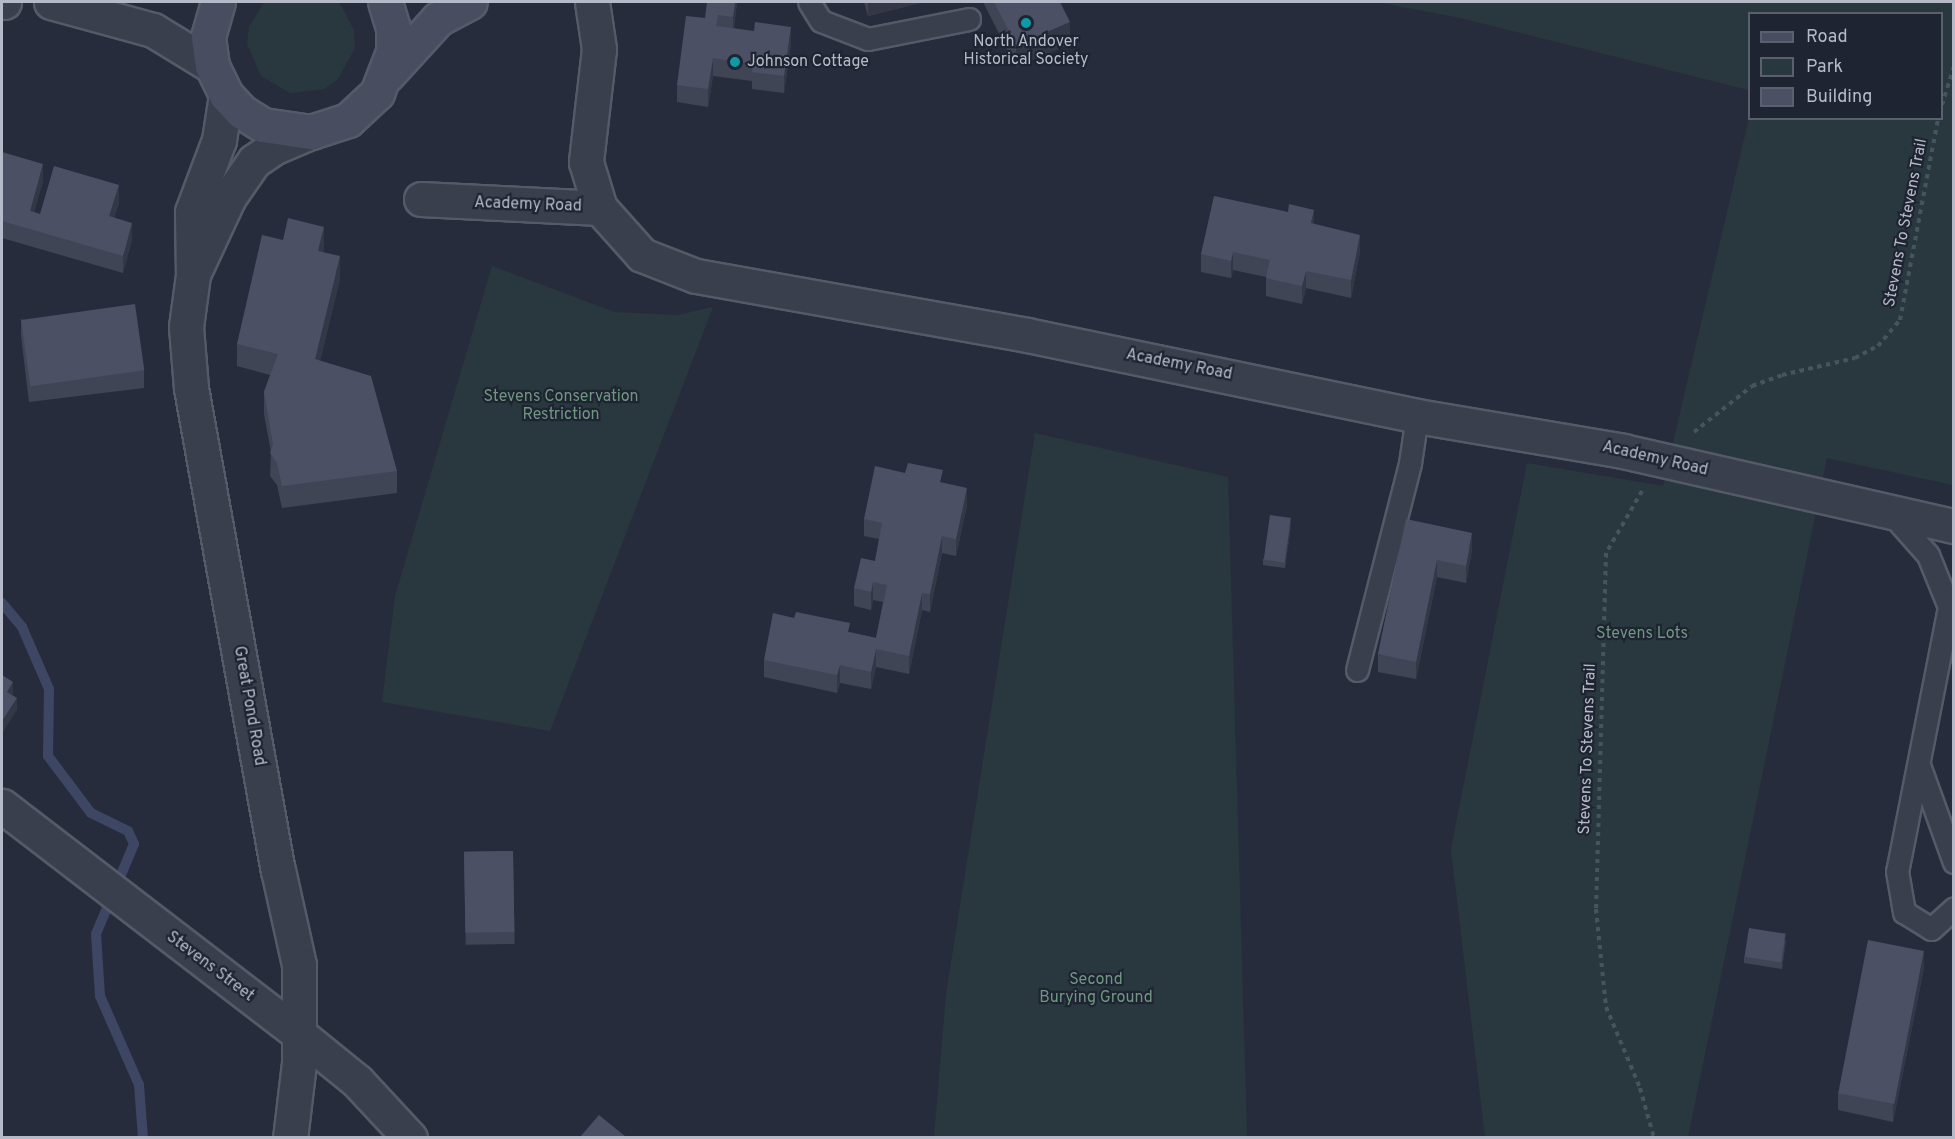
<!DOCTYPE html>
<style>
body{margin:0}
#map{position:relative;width:1955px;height:1139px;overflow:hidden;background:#272c3d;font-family:Overpass,sans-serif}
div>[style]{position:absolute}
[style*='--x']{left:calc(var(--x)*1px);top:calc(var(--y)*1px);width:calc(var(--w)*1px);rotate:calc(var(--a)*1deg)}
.green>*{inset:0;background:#28383e}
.stream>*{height:10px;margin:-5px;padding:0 5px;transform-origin:5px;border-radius:5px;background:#3d4764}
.path>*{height:4px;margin-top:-2px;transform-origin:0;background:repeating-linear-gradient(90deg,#46555b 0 4.5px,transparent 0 9px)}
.roads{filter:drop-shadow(2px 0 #555a68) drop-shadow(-2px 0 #555a68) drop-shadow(0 2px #555a68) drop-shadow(0 -2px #555a68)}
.service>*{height:21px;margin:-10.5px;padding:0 10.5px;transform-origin:10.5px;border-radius:10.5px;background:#3a3f4d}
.minor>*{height:33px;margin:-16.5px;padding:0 16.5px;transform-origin:16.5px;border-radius:16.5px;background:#3a3f4d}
.tertiary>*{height:33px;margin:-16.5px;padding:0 16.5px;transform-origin:16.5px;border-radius:16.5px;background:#3a3f4d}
.secondary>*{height:33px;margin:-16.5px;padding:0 16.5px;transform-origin:16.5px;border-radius:16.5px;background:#494d60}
.wall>*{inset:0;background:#404556;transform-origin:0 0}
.shaded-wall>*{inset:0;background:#343846}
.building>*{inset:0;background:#4b5064;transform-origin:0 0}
.dots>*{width:16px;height:16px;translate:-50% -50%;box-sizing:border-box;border:3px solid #1f2432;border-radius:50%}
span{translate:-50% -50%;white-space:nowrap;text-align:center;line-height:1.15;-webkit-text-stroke:4.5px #1f2432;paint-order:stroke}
.poi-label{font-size:16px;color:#b6bac8}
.left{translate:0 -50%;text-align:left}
.street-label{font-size:16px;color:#b6bac8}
.park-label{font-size:16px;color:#6f9780}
.frame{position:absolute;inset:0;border:3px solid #b6bac8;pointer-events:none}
.legend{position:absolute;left:1748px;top:12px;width:195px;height:108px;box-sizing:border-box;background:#1f2432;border:2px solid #5b606e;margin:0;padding:8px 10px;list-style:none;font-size:18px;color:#b6bac8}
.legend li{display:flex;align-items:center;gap:12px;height:30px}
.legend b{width:30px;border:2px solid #5b606e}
</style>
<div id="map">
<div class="green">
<i style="clip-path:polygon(264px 2px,339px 2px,354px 30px,355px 48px,338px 79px,324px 89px,290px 93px,261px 76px,247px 44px,249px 27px)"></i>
<i style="clip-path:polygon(1376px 2px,1953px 2px,1953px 485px,1827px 458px,1688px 1137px,1485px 1137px,1451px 849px,1527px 463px,1663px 486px,1749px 118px,1942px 118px,1942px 14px,1750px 14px,1749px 90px,1461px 18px)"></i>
<i style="clip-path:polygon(492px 266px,614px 312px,678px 315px,713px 307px,550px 731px,382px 702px,395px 596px)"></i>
<i style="clip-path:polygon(1035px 433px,1228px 477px,1247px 1137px,934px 1137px,946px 994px)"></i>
</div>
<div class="stream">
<i style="--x:2;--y:603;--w:31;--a:50"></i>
<i style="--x:22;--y:627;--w:68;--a:66.5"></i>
<i style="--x:49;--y:689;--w:67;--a:90.9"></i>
<i style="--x:48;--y:756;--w:71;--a:53"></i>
<i style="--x:91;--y:813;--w:41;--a:25.9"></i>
<i style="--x:128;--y:831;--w:14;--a:65"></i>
<i style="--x:134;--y:844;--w:98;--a:112.9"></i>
<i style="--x:96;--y:934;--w:62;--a:86.3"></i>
<i style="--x:100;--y:996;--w:97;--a:66.3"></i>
<i style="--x:139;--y:1085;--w:53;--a:85.7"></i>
</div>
<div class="path">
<i style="--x:1942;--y:105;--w:41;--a:-72.9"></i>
<i style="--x:1694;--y:432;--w:74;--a:-38.4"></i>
<i style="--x:1752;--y:386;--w:32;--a:-20"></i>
<i style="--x:1782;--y:375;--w:75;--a:-13.1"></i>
<i style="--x:1855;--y:358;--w:26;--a:-28"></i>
<i style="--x:1878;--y:346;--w:34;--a:-50"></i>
<i style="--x:1900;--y:320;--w:206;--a:-79.3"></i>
<i style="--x:1642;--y:491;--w:72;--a:120.1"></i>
<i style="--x:1606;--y:553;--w:356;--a:91.6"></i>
<i style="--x:1596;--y:909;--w:99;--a:84.2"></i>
<i style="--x:1606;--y:1007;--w:88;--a:67.2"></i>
<i style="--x:1640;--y:1088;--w:52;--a:74.4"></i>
</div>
<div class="roads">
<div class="service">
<i style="--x:809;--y:2;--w:22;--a:58"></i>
<i style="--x:821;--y:21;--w:50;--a:21"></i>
<i style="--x:868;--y:39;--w:103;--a:-11.2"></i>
<i style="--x:1890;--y:512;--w:57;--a:48.5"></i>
<i style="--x:1928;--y:555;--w:56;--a:68"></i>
<i style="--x:1949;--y:607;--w:269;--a:101.1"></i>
<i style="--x:1897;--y:871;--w:42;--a:80.3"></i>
<i style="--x:1904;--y:912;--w:32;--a:32"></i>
<i style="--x:1931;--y:929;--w:31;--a:-42"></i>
<i style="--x:1357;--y:670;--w:214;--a:-75.6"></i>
<i style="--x:1410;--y:463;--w:48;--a:-81.5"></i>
<i style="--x:1919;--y:765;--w:103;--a:70.2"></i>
</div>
<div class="minor">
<i style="--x:592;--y:2;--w:48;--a:81.5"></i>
<i style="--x:599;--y:49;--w:114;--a:96.6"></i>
<i style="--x:586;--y:162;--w:48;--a:73.1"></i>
<i style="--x:421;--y:199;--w:179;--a:2.9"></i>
<i style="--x:600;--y:208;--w:63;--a:48.2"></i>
<i style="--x:642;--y:255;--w:58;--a:21.3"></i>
<i style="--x:696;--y:276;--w:336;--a:10.1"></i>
<i style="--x:1027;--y:335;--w:398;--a:11.7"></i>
<i style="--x:1417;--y:416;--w:209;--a:9.6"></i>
<i style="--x:1623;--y:451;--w:339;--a:12.8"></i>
<i style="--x:2;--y:806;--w:374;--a:37.5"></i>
</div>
<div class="tertiary">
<i style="--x:2;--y:2;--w:2;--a:0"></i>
<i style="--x:51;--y:2;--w:106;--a:15.4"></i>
<i style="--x:153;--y:30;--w:69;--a:31.4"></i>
<i style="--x:226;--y:95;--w:46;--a:98.8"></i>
<i style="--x:219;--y:140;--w:77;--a:110.6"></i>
<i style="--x:192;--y:212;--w:63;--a:89.1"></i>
<i style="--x:193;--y:275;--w:52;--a:97.7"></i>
<i style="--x:186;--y:327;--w:61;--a:85.3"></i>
<i style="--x:191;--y:388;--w:490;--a:79.8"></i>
<i style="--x:278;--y:870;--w:97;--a:77.5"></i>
<i style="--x:299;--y:965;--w:98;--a:90"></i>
<i style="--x:299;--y:1063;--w:76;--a:96.8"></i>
<i style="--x:195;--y:270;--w:81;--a:-65"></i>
<i style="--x:229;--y:197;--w:44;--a:-55.2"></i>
<i style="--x:254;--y:161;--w:25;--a:-34"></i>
<i style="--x:275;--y:147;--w:39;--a:-23"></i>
<i style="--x:299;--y:1034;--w:75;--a:39"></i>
<i style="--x:357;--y:1081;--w:78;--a:47.1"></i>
</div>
<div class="secondary">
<i style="--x:218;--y:2;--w:36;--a:106"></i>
<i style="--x:208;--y:37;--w:29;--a:82"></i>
<i style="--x:212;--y:66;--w:32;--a:64"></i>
<i style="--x:226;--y:95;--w:23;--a:47"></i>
<i style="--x:242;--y:112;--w:25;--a:32"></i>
<i style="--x:263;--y:125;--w:49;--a:8.3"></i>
<i style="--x:311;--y:132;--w:39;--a:-18"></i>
<i style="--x:348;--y:120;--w:40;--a:-43"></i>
<i style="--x:377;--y:93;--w:44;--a:-68.7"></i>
<i style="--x:393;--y:52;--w:24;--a:-90"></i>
<i style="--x:393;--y:28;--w:27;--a:-107"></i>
<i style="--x:387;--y:75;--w:76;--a:-47.7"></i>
<i style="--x:438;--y:19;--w:36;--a:-28"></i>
</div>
</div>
<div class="wall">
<i style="clip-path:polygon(737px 2px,734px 28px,791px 44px,784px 93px,752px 89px,752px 81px,713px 76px,708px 107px,677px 102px,677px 85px,705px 18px)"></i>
<i style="clip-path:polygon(864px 2px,924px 2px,868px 16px)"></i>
<i style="clip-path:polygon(983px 2px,1060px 2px,1070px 44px,1016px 67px)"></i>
<i style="clip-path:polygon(2px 152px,43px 181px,34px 212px,40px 214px,119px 203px,114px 218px,132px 240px,123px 273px,2px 238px)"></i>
<i style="clip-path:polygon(1314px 224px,1360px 252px,1351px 298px,1306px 288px,1302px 304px,1266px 296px,1266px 277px,1233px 270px,1231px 278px,1201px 272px,1201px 254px)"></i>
<i style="clip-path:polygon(283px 240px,324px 249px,323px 252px,340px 279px,320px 361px,397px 471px,397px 493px,282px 508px,277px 485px,270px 476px,271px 452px,264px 414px,264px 392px,270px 375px,237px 366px,237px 344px)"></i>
<i style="clip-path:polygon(21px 319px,144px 370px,144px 388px,29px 402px,21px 336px)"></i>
<i style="clip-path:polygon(943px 483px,967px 505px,956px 556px,942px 553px,930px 612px,922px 610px,909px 674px,876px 667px,871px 689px,840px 683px,837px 693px,764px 677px,764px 660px,850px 632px,876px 638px,883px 602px,873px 600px,871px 610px,854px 606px,854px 588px,875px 561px,879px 539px,864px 536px,864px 519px)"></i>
<i style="clip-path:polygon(1406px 519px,1472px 550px,1466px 583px,1437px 577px,1416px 679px,1378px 672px,1378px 654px)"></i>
<i style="clip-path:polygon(1291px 525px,1285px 568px,1263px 565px,1263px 559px)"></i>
<i style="left:513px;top:851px;width:93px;height:49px;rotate:89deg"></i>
<i style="clip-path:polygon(1786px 940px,1782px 969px,1744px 963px,1744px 957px)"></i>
<i style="clip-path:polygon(1924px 968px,1893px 1122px,1838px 1110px,1838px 1093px)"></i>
</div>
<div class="shaded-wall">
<i style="clip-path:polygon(735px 2px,737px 2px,733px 34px,733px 17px)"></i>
<i style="clip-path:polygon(868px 2px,924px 2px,868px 16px)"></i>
<i style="clip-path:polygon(1070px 22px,1070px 44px,1016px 67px,1016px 45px)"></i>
<i style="clip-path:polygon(791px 27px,791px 44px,784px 93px,784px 76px)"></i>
<i style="clip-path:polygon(713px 58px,713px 76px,708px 107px,708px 89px)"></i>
<i style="clip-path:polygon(43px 164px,43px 181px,30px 228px,30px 211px)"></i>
<i style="clip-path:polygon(119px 185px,119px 203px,109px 234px,109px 216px)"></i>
<i style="clip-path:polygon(1314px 210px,1314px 228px,1311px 223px)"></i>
<i style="clip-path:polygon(132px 223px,132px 240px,123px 273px,123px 256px)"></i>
<i style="clip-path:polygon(324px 227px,324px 249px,318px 273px,318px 251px)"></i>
<i style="clip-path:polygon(1360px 235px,1360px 252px,1351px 298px,1351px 280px)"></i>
<i style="clip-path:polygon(1233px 252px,1233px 270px,1231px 278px,1231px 261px)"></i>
<i style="clip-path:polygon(340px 256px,340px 279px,315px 381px,315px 359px)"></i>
<i style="clip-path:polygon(1306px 271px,1306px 288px,1302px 304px,1302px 286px)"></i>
<i style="clip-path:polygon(967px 488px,967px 505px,956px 556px,956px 539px)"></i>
<i style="clip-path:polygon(1291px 518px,1291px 525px,1285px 568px,1285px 562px)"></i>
<i style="clip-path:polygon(1472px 533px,1472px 550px,1466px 583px,1466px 566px)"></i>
<i style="clip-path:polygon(942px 536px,942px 553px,930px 612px,930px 594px)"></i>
<i style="clip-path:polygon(1437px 560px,1437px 577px,1416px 679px,1416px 662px)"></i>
<i style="clip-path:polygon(873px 582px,873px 600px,871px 610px,871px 592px)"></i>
<i style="clip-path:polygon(922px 593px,922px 610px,909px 674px,909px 656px)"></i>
<i style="clip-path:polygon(876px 649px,876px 667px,871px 689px,871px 672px)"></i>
<i style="clip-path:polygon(840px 665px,840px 683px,837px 693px,837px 675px)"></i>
<i style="clip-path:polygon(13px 682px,13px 694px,7px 704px,7px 692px)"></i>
<i style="clip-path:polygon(17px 698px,17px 710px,2px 733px,2px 721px)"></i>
<i style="clip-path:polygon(1786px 934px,1786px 940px,1782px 969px,1782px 963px)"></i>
<i style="clip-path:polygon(1924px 951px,1924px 968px,1893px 1122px,1893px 1104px)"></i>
</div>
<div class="building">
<i style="clip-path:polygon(707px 2px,735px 2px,733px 17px,718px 15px,716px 26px,754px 31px,755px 22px,791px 27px,784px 76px,752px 72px,753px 64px,713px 58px,708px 89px,677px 85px,686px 16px,705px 18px)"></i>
<i style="clip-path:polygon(994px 2px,1060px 2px,1070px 22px,1016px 45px)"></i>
<i style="clip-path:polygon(2px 152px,43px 164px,30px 211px,40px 214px,54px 166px,119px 185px,109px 216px,132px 223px,123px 256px,2px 221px)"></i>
<i style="clip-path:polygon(1214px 196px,1288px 212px,1289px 204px,1314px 210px,1311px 223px,1360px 235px,1351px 280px,1306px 271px,1302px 286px,1266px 278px,1270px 260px,1233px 252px,1231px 261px,1201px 254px)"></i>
<i style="clip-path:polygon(288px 218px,324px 227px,318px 251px,340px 256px,315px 359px,371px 376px,397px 471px,282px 486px,277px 463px,270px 453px,273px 444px,264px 392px,278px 354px,237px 344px,262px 235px,283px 240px)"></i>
<i style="left:135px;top:304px;width:67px;height:115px;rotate:82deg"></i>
<i style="clip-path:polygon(908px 463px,943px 470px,940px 482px,967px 488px,956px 539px,942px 536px,930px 594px,922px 593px,909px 656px,876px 649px,871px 672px,840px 665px,837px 675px,764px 660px,773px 613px,794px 618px,796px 612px,850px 623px,848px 632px,876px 638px,887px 585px,873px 582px,871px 592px,854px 588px,861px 558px,875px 561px,882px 523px,864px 519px,875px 466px,905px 473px)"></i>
<i style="left:1270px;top:515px;width:21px;height:45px;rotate:8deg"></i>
<i style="clip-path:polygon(1406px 519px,1472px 533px,1466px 566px,1437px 560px,1416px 662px,1378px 654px)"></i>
<i style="clip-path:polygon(2px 675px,13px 682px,7px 692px,17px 698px,2px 721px)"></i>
<i style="left:513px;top:851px;width:81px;height:49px;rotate:89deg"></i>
<i style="left:1749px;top:928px;width:37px;height:29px;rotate:9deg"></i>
<i style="left:1868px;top:940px;width:57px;height:156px;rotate:11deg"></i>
<i style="clip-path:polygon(599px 1115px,626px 1137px,580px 1137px)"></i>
</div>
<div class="dots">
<i style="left:1026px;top:23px;background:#0f9aa8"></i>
<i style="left:735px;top:62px;background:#0f9aa8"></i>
</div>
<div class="poi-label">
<span style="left:1026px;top:51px">North Andover<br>Historical Society</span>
<span class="left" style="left:747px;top:62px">Johnson Cottage</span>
</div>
<div class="street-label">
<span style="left:528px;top:205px;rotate:2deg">Academy Road</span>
<span style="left:1906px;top:223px;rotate:-79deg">Stevens To Stevens Trail</span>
<span style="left:1179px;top:365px;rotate:11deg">Academy Road</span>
<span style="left:1655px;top:459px;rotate:13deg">Academy Road</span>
<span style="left:249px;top:706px;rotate:80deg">Great Pond Road</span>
<span style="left:1588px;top:749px;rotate:-88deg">Stevens To Stevens Trail</span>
<span style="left:210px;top:967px;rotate:37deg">Stevens Street</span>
</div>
<div class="park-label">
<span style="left:561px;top:406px">Stevens Conservation<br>Restriction</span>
<span style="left:1642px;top:634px">Stevens Lots</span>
<span style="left:1096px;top:989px">Second<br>Burying Ground</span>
</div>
<div class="frame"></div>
<ul class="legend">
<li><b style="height:8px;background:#494d60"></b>Road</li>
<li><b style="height:16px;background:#28383e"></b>Park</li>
<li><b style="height:16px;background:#4b5064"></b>Building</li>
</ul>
</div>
